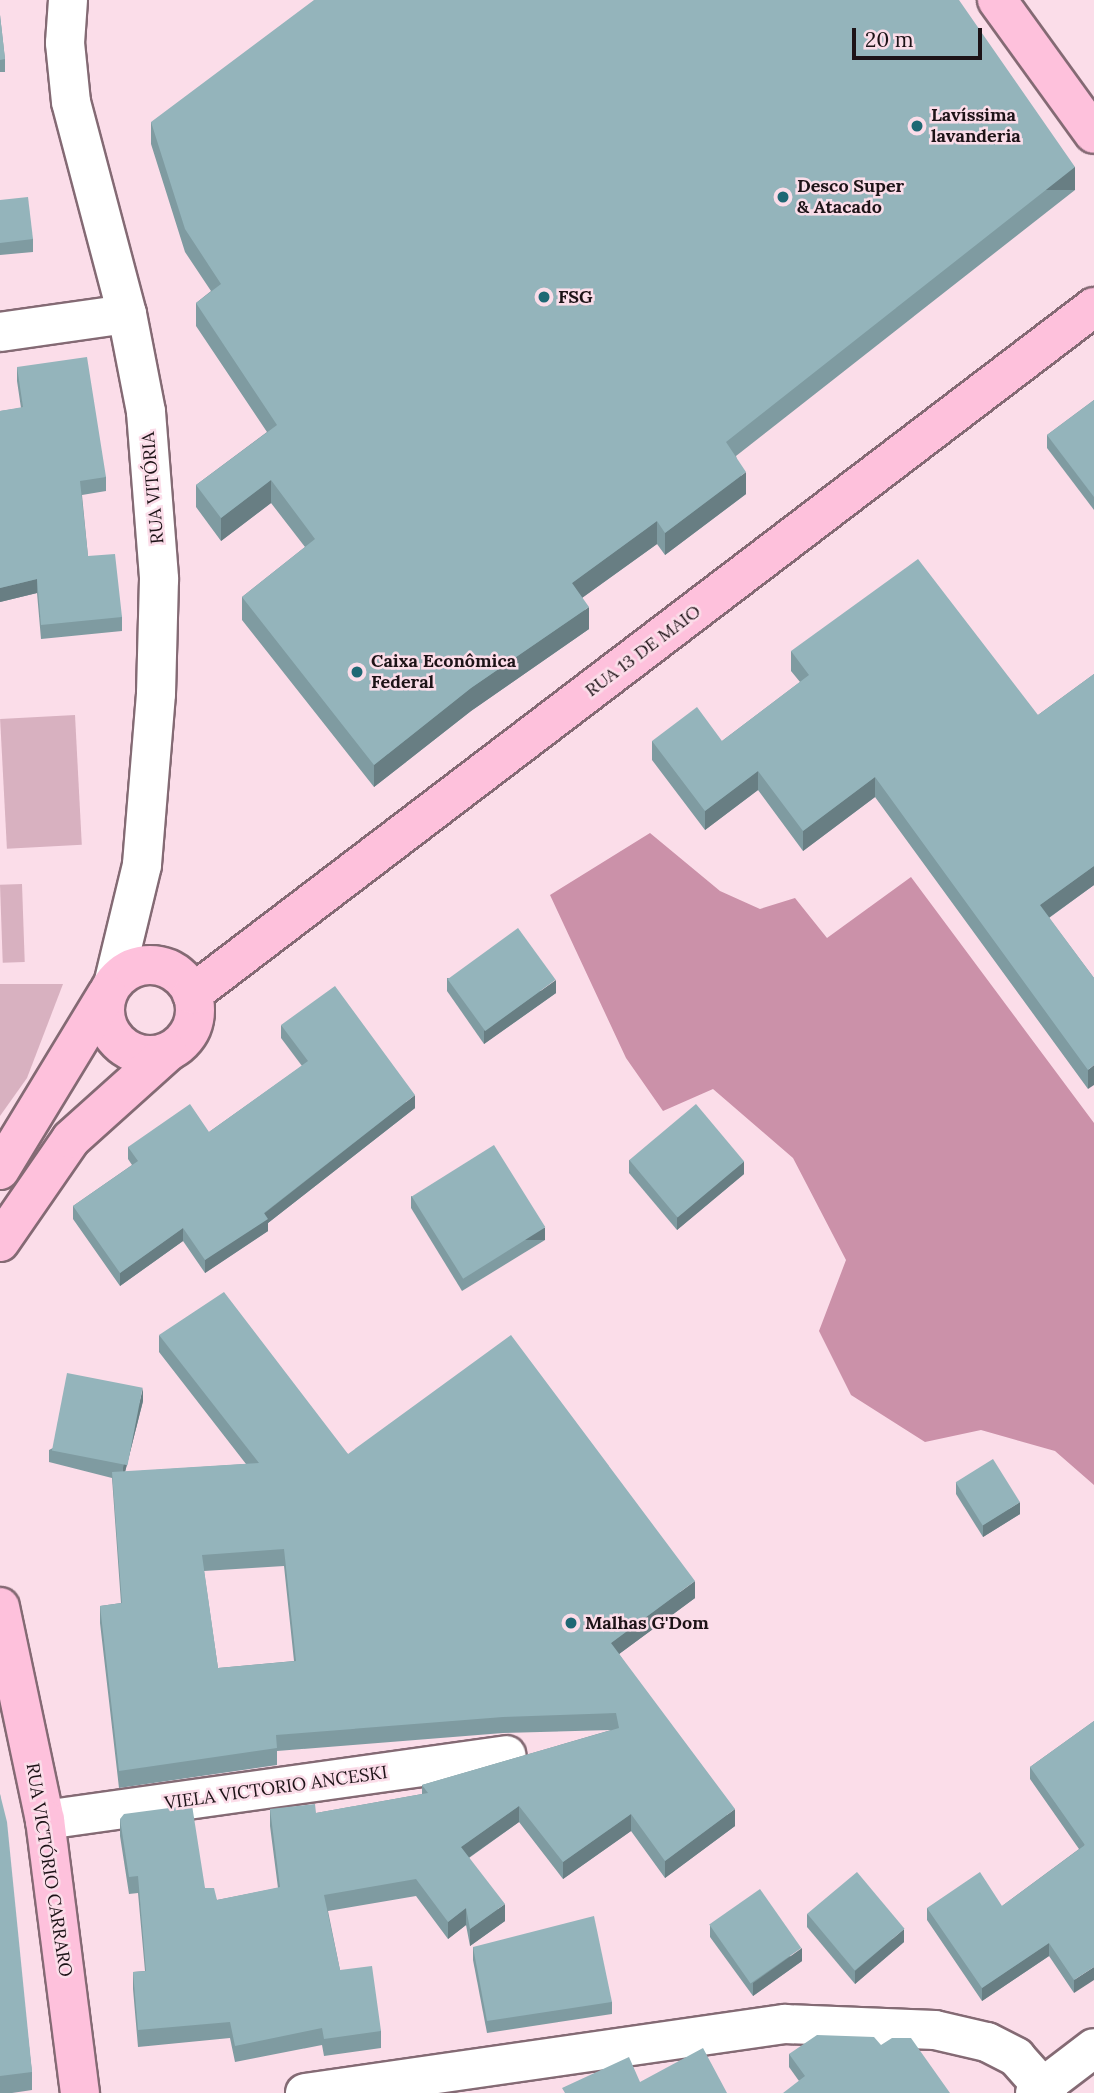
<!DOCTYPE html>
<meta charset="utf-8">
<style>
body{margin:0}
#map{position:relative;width:1094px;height:2093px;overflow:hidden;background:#fbdde9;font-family:Lora,serif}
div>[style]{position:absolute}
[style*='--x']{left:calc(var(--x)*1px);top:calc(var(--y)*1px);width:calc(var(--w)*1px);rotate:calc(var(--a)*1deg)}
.green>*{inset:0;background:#d8b1c0;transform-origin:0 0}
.forest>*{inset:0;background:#cb91a9}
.roads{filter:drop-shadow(2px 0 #846a74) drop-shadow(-2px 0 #846a74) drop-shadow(0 2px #846a74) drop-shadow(0 -2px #846a74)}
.minor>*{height:38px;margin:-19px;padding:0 19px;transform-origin:19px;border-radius:19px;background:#fff}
.major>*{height:38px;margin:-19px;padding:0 19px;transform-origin:19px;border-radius:19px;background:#fec1dc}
.major>.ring{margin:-19px;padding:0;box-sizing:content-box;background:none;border:38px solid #fec1dc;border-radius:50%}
.wall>*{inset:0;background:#7f9ba1}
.shaded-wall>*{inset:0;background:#687e83;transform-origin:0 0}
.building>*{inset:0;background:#94b4bb;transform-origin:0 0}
.dots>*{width:19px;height:19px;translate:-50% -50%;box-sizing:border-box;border:4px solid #fbdde9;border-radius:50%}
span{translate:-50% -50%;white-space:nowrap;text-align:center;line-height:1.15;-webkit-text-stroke:5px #fbdde9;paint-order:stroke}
.poi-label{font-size:18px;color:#1d1317;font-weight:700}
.left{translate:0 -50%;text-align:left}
.street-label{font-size:18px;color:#1d1317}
.scale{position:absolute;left:852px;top:28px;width:130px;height:32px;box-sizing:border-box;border:4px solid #1d1317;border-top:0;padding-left:9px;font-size:21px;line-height:24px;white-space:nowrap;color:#1d1317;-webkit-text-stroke:5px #fbdde9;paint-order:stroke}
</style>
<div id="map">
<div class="green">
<i style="left:75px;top:715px;width:130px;height:75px;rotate:87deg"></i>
<i style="left:22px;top:884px;width:78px;height:22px;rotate:88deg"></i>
<i style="clip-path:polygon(0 984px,63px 984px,27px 1078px,0 1116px)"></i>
</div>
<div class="forest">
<i style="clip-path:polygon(650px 833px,720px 891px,760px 909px,795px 898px,827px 938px,911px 877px,1094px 1123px,1094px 1485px,1055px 1451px,981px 1430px,925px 1442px,851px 1395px,819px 1331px,846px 1260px,793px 1158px,713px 1089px,663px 1111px,626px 1058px,550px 895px)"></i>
</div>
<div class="roads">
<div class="minor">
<i style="--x:68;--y:0;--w:43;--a:94"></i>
<i style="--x:65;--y:43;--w:59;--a:84.2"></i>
<i style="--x:71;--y:102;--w:219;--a:75.2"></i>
<i style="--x:127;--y:314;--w:100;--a:79"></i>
<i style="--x:146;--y:412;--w:168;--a:85.5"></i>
<i style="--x:159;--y:579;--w:115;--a:91.5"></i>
<i style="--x:156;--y:694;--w:172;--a:94.7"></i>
<i style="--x:142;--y:865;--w:119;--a:103.6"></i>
<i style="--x:0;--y:332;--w:128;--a:-8.1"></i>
<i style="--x:45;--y:1820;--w:466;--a:-8"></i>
<i style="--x:305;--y:2093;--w:485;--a:-8.2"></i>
<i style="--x:785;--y:2024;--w:150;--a:2.3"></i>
<i style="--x:935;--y:2030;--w:53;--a:13"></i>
<i style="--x:987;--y:2042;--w:33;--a:27"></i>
<i style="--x:1016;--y:2057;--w:48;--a:48.4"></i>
<i style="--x:1035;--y:2093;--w:74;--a:-37.3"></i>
</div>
<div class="major">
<i style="--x:997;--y:0;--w:165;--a:54.1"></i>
<i class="ring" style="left:105px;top:965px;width:52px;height:52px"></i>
<i style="--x:192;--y:994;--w:1134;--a:-37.29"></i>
<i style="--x:0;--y:1170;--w:206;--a:-58.7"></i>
<i style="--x:0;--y:1242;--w:125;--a:-55.4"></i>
<i style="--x:71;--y:1139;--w:130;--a:-41.9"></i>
<i style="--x:0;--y:1607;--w:218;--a:78.1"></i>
<i style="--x:45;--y:1820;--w:275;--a:82.7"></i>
</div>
</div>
<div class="wall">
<i style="clip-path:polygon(0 15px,5px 59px,5px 72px,0 72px)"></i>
<i style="clip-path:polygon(151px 122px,1075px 190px,736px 456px,746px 494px,665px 555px,657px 544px,582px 598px,589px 629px,471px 711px,374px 787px,242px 620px,242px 597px,305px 547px,271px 503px,221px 541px,196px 507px,196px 485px,267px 432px,196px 326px,196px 303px,211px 291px,185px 252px,151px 144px)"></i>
<i style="clip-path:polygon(0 200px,33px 239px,33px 252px,0 255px)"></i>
<i style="clip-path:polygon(17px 367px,106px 477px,106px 491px,82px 495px,88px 556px,122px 617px,122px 631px,41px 639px,37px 593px,0 602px,0 411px,21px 408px,17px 381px)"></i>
<i style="clip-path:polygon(1094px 400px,1094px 510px,1047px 448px,1047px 435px)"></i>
<i style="clip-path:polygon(791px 651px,1038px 715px,1094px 674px,1094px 885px,1049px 918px,1094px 978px,1088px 1089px,875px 797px,803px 851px,758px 790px,705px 830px,652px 760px,652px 741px,722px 741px,800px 682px,791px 671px)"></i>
<i style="clip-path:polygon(447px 978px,556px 993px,484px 1044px,447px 991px)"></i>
<i style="clip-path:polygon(281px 1025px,415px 1108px,268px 1223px,268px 1231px,205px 1273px,183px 1241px,120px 1286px,73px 1219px,73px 1206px,132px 1165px,128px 1159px,128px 1147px,209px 1132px,302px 1066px,281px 1038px)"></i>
<i style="clip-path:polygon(629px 1160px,744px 1174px,677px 1230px,629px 1173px)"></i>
<i style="clip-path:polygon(411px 1196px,545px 1240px,462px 1291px,411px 1208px)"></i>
<i style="clip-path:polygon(evenodd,159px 1335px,348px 1454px,695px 1598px,619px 1654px,735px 1826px,665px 1878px,631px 1831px,563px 1879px,519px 1822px,469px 1858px,505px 1921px,470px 1946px,466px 1925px,448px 1939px,416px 1896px,328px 1911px,340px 1970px,381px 2031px,381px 2048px,324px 2056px,322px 2045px,235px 2062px,230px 2038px,138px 2047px,133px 1989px,133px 1972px,145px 1971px,138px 1893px,129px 1894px,120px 1836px,120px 1819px,205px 1888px,217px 1900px,278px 1888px,270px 1826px,270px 1809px,316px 1813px,422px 1794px,422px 1785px,611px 1730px,503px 1733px,277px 1751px,277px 1765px,119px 1788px,100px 1623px,100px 1606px,121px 1603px,112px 1478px,49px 1462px,49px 1450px,143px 1401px,125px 1472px,246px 1464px,159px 1352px,159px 1335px,284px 1566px,294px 1661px,218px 1668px,204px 1571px,284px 1566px)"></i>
<i style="clip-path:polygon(956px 1482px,1020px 1514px,983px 1537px,956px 1494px)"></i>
<i style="clip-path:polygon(1094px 1721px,1074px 1993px,1049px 1956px,982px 2001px,927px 1920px,927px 1908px,1002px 1906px,1079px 1849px,1030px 1779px,1030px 1767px)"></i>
<i style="clip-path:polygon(0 1794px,32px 2072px,32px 2090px,12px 2093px,0 2093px)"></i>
<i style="clip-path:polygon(807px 1914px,904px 1942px,855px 1984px,807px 1927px)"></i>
<i style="clip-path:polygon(710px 1925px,802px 1961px,753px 1996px,710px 1937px)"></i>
<i style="clip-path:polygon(473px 1947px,612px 2002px,612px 2014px,487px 2033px,473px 1960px)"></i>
<i style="clip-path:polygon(881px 2045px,799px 2081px,789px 2067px,789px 2054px)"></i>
</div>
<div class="shaded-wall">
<i style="left:1075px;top:167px;width:23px;height:444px;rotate:90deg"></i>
<i style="clip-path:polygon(746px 472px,746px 494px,665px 555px,665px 533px)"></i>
<i style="clip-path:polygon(271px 480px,271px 503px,221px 541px,221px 518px)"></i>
<i style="clip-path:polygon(657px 521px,657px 544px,572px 605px,572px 583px)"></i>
<i style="clip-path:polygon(37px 579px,37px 593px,0 602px,0 588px)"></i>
<i style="clip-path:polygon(589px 607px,589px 629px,471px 711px,374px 787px,374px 765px,471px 688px)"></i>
<i style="clip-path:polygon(758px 771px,758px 790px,705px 830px,705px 811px)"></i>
<i style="clip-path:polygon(875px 777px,875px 797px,803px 851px,803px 831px)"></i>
<i style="clip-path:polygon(1094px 866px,1094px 885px,1040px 924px,1040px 905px)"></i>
<i style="clip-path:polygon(556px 980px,556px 993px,484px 1044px,484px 1031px)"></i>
<i style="clip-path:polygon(1094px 1065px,1094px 1085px,1088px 1089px,1088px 1070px)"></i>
<i style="clip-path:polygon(415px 1095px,415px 1108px,268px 1223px,268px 1231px,205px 1273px,205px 1260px)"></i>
<i style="clip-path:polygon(744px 1161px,744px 1174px,677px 1230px,677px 1217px)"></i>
<i style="clip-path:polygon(183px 1228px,183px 1241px,120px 1286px,120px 1273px)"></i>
<i style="left:545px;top:1228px;width:12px;height:97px;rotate:90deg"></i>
<i style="clip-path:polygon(143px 1388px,143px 1401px,123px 1480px,123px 1468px)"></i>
<i style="clip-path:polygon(1020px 1502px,1020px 1514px,983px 1537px,983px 1525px)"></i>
<i style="clip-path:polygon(695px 1581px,695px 1598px,611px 1660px,611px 1643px)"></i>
<i style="clip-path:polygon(519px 1806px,519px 1822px,461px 1863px,461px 1847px)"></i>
<i style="clip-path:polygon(735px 1809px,735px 1826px,665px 1878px,665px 1861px)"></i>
<i style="clip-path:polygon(631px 1814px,631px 1831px,563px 1879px,563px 1862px)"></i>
<i style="clip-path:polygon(505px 1904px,505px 1921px,470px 1946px,470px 1929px)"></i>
<i style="clip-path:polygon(466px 1908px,466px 1925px,448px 1939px,448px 1922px)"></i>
<i style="clip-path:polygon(904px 1929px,904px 1942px,855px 1984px,855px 1971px)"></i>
<i style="clip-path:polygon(1049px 1943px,1049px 1956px,982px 2001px,982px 1988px)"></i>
<i style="clip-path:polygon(802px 1948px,802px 1961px,753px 1996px,753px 1983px)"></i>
<i style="clip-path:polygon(1094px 1967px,1094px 1980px,1074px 1993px,1074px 1980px)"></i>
</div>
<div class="building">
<i style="clip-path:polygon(314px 0,959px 0,1075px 167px,726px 442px,746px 472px,665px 533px,657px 521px,572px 583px,589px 607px,471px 688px,374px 765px,242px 597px,315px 539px,271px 480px,221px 518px,196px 485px,277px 425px,196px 303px,221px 284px,185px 229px,151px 122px)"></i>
<i style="clip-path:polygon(0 15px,5px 59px,0 60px)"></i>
<i style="clip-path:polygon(28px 197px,33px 239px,0 243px,0 200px)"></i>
<i style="clip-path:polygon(87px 357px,106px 477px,80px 481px,88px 556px,115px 554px,122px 617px,41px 625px,37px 579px,0 588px,0 411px,23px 407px,17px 367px)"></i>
<i style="clip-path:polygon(1094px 400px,1094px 497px,1047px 435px)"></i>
<i style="clip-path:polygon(918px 559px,1038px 715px,1094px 674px,1094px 866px,1040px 905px,1094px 978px,1094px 1065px,1088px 1070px,875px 777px,803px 831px,758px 771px,705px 811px,652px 741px,697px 707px,722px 741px,809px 675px,791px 651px)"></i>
<i style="left:518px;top:928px;width:64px;height:87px;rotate:54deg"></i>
<i style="clip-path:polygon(335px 986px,415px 1095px,264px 1213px,268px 1219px,205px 1260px,183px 1228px,120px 1273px,73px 1206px,138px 1161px,128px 1147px,190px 1104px,209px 1132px,308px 1061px,281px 1025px)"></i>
<i style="left:696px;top:1104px;width:75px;height:87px;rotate:50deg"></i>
<i style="left:494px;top:1145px;width:97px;height:97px;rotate:58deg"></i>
<i style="clip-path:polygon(evenodd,224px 1292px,348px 1454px,511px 1335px,695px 1581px,611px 1643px,735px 1809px,665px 1861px,631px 1814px,563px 1862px,519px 1806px,461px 1847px,505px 1904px,470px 1929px,466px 1908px,448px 1922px,416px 1879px,324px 1895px,340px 1970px,372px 1966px,381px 2031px,324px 2039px,322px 2028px,235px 2046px,230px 2022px,138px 2030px,133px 1972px,146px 1971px,138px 1876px,129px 1877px,120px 1819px,124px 1814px,192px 1805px,205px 1888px,214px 1888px,217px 1900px,280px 1887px,270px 1809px,315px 1804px,316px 1813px,428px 1793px,422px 1785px,619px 1728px,616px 1713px,503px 1717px,276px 1735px,277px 1748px,119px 1771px,100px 1606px,122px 1603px,112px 1472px,259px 1463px,159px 1335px,224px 1292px,284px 1549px,296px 1661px,218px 1668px,202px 1555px,284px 1549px)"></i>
<i style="left:67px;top:1373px;width:77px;height:79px;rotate:11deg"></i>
<i style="left:993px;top:1459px;width:51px;height:44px;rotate:58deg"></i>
<i style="clip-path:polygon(1094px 1721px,1094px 1967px,1074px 1980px,1049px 1943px,982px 1988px,927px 1908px,980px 1872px,1002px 1906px,1085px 1845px,1030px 1767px)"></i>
<i style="clip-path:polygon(0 1794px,7px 1822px,32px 2072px,0 2076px)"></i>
<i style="left:857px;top:1872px;width:74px;height:65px;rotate:50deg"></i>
<i style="left:760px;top:1889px;width:72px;height:62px;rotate:55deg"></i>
<i style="clip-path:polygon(594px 1916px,612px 2002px,487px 2021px,473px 1947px)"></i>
<i style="clip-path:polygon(817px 2035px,874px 2037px,881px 2045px,892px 2038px,911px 2038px,950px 2093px,783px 2093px,805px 2076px,789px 2054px)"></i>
<i style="clip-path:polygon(703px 2048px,727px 2093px,565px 2093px,562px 2088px,629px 2057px,640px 2082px)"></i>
</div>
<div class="dots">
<i style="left:917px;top:126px;background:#1f6874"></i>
<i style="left:783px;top:197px;background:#1f6874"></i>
<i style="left:544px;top:297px;background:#1f6874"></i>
<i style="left:357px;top:672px;background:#1f6874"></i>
<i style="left:571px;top:1623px;background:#1f6874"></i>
</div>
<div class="poi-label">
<span class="left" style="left:931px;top:126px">Lavíssima<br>lavanderia</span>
<span class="left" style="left:797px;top:197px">Desco Super<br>&amp; Atacado</span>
<span class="left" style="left:558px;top:297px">FSG</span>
<span class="left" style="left:371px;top:672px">Caixa Econômica<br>Federal</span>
<span class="left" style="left:585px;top:1623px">Malhas G'Dom</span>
</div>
<div class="street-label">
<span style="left:153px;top:488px;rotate:-95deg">RUA VITÓRIA</span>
<span style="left:643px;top:651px;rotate:-37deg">RUA 13 DE MAIO</span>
<span style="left:276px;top:1788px;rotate:-8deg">VIELA VICTORIO ANCESKI</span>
<span style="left:49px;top:1870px;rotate:81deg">RUA VICTÓRIO CARRARO</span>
</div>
<div class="scale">20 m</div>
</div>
